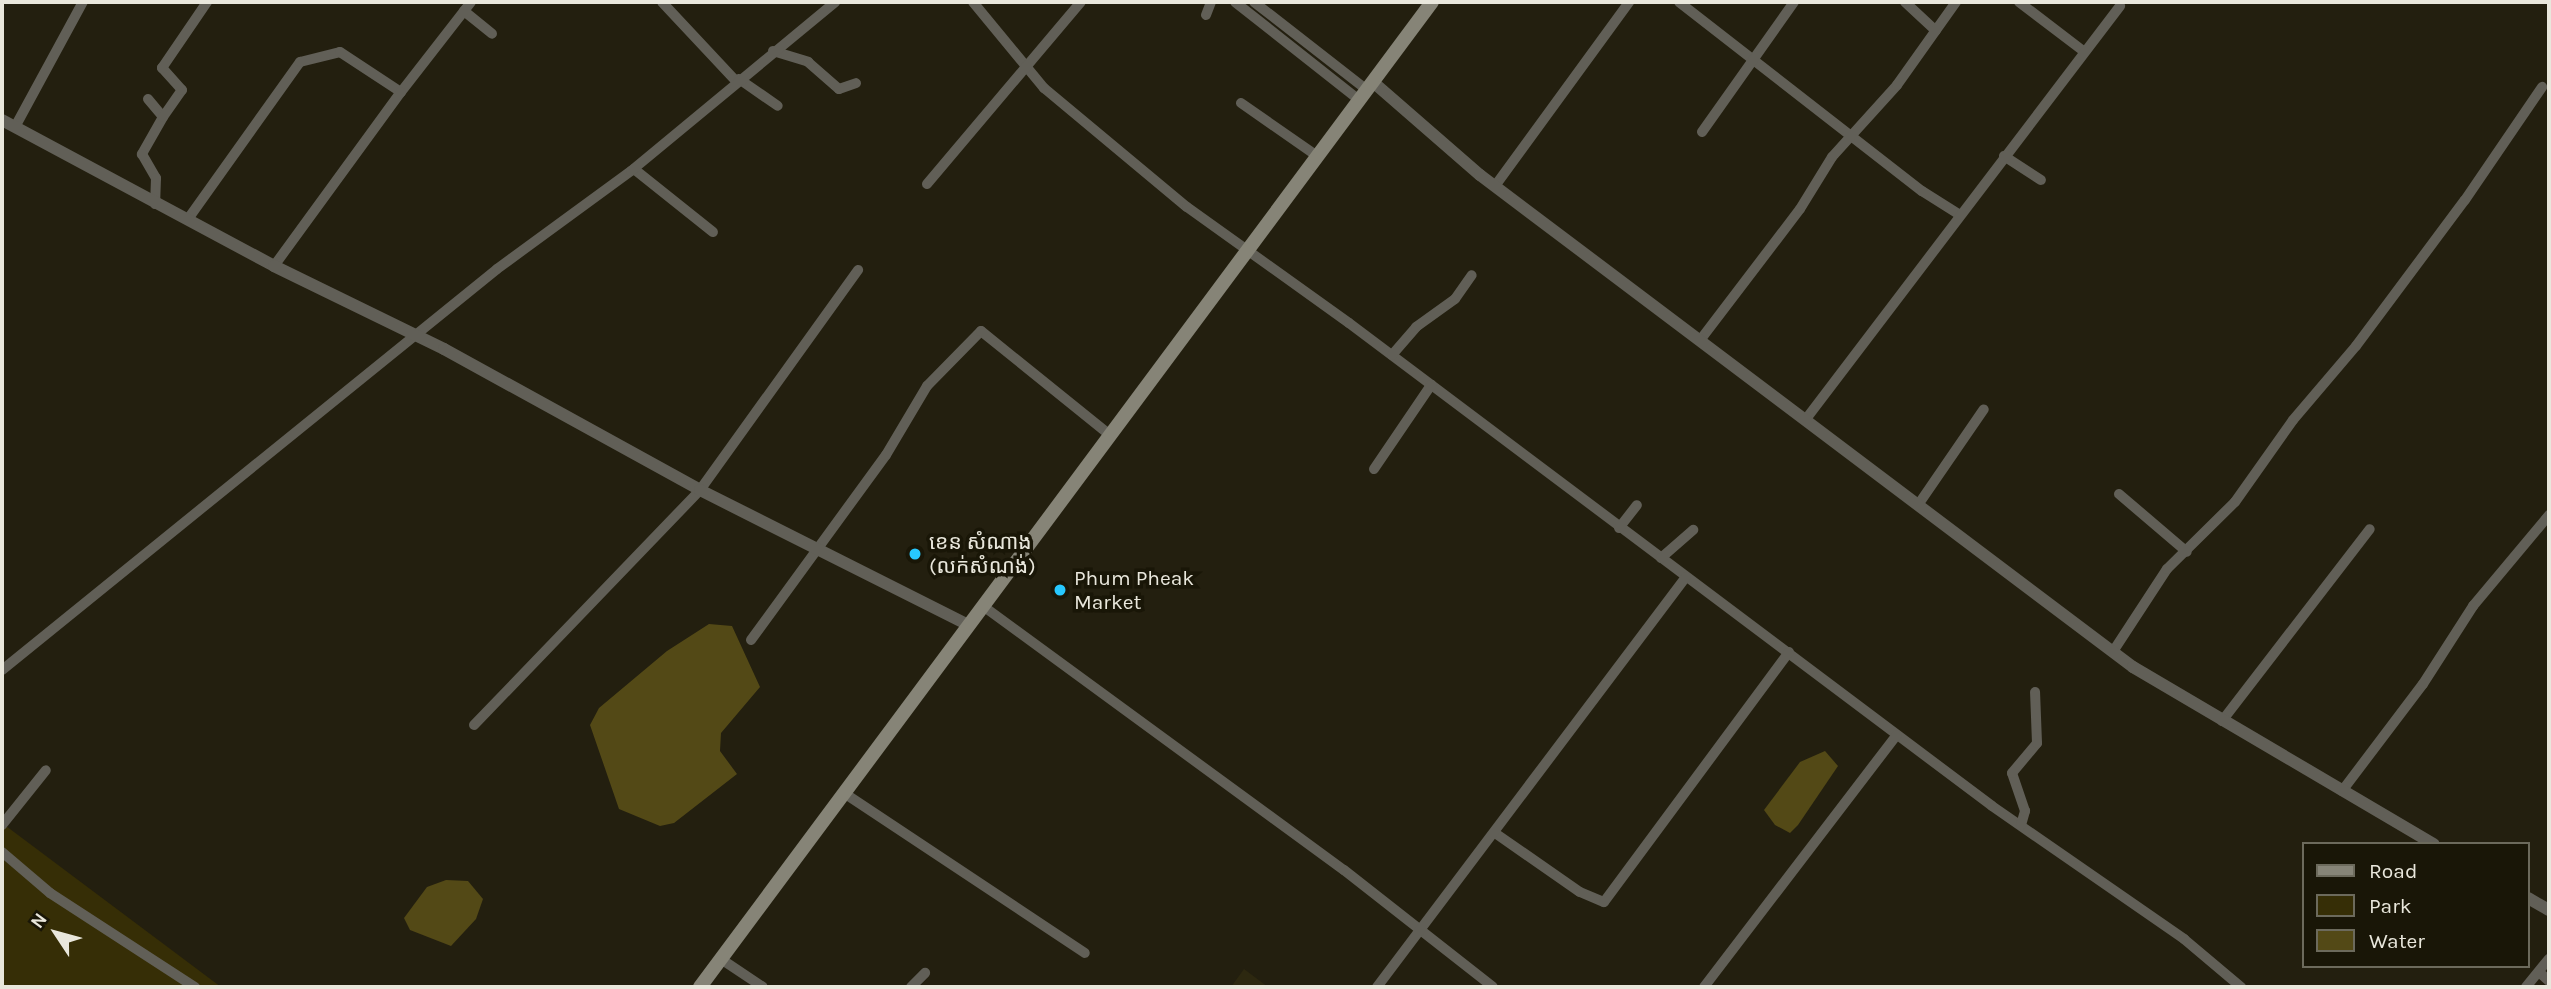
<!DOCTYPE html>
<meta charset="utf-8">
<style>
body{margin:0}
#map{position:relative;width:2551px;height:989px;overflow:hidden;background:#231f0f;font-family:Karla,"Noto Sans Khmer",sans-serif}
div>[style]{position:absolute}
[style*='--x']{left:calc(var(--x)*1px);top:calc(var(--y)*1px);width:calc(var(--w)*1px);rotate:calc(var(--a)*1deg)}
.built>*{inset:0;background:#2d2810}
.green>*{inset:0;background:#362e06}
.water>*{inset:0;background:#534916}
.minor>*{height:10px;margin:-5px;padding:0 5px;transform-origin:5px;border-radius:5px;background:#615f57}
.tertiary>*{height:12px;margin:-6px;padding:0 6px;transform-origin:6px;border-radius:6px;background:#615f57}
.secondary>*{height:14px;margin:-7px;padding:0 7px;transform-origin:7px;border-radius:7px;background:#868477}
.dots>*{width:19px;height:19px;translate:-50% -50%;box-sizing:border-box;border:4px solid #191607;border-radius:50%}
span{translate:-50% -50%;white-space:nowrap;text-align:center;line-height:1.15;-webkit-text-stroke:7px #191607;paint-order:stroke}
.poi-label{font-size:21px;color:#e9e7dc}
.left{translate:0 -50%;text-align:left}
.frame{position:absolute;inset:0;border:4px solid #e9e7dc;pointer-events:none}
.legend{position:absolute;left:2302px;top:842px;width:228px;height:126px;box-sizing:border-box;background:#191607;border:2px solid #6c6a5c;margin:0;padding:9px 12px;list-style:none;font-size:21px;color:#e9e7dc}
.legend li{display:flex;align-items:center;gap:14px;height:35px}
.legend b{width:35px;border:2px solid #6c6a5c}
.north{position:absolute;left:21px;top:898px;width:70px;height:70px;-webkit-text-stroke:5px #191607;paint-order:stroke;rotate:306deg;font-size:19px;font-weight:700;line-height:28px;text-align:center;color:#e9e7dc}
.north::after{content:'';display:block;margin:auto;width:24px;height:32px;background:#e9e7dc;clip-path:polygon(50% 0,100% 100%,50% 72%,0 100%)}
</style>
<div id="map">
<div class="built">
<i style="clip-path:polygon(1244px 969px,1268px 987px,1231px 987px)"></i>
</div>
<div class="green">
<i style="clip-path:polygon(2px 823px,221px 987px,2px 987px)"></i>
</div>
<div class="water">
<i style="clip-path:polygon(709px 624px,732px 626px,760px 687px,721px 733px,720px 751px,737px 774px,674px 823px,660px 826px,619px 809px,590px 725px,599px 708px,667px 651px)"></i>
<i style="clip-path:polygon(1825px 751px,1838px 766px,1798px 825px,1790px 833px,1775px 825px,1764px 810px,1800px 762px)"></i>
<i style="clip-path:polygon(446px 880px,468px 881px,483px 899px,476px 919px,451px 946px,410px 930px,404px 918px,427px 887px)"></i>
</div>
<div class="minor">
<i style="--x:662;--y:2;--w:108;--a:46.9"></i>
<i style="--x:973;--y:2;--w:112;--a:50.5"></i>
<i style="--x:1044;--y:88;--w:186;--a:39.8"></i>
<i style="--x:1187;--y:207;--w:199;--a:35.6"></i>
<i style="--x:1349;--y:323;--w:804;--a:36.91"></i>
<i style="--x:1992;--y:806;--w:234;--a:34.7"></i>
<i style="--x:2184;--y:939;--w:75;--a:40.1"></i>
<i style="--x:1235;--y:2;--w:158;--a:38.3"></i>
<i style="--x:1254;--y:2;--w:143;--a:37.9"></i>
<i style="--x:1679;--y:2;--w:308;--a:37.9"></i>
<i style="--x:1922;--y:191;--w:45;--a:32.3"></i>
<i style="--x:1905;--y:2;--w:42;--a:43.1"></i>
<i style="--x:2019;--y:2;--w:79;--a:37.3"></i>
<i style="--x:464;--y:11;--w:36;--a:39"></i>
<i style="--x:1206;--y:15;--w:14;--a:-69"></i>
<i style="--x:773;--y:51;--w:37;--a:17"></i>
<i style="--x:808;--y:62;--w:41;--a:41.1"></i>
<i style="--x:839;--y:89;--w:18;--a:-19"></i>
<i style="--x:739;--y:79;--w:47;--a:34.7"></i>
<i style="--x:148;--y:99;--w:23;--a:50"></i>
<i style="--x:163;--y:117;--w:43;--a:119.6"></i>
<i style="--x:142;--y:154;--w:28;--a:60"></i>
<i style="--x:156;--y:178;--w:26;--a:92"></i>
<i style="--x:1241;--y:103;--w:93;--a:34.9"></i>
<i style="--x:163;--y:117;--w:33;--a:-55"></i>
<i style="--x:182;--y:90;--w:30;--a:-132"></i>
<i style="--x:162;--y:68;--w:80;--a:-55.7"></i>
<i style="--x:15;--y:127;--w:142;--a:-61.5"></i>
<i style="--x:1702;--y:132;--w:159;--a:-54.7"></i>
<i style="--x:2004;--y:156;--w:44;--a:33"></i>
<i style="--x:634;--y:169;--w:101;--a:38.6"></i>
<i style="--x:927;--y:184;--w:238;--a:-49.8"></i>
<i style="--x:1495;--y:186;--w:228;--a:-53.9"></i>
<i style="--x:188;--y:219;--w:193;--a:-54.5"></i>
<i style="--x:300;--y:62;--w:41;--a:-14"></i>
<i style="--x:340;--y:52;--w:73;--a:33.3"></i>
<i style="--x:401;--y:92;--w:114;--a:-52.1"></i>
<i style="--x:274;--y:266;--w:215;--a:-53.9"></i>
<i style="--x:1701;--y:339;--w:163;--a:-52.7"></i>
<i style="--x:1800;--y:209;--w:61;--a:-58.4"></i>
<i style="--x:1832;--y:157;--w:97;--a:-47.9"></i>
<i style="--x:1897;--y:85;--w:102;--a:-54.6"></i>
<i style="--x:1392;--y:355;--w:37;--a:-49"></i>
<i style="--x:1416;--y:327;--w:48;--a:-35.7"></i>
<i style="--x:1455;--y:299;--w:29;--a:-55"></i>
<i style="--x:1806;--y:419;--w:519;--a:-52.75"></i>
<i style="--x:1374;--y:469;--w:102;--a:-55.8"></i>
<i style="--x:2119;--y:494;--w:89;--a:40.5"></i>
<i style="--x:1918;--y:505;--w:116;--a:-55.5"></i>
<i style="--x:1619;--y:528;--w:29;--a:-52"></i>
<i style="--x:1661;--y:558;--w:43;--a:-41.2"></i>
<i style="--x:983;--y:606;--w:447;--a:36.2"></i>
<i style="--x:1344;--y:870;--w:189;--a:38.1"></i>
<i style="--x:751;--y:640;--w:229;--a:-53.9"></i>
<i style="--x:886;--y:455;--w:80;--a:-59.3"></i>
<i style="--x:927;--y:386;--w:77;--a:-45.5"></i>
<i style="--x:981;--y:331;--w:166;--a:38.9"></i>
<i style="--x:2114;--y:650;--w:97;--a:-56.8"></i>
<i style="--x:2167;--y:569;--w:95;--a:-44.6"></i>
<i style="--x:2235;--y:502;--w:100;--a:-54.7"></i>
<i style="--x:2293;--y:420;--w:97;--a:-49.6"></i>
<i style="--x:2356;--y:346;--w:182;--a:-53.3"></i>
<i style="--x:2465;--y:200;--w:137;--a:-55.7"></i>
<i style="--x:2;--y:670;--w:637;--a:-39.01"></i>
<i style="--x:497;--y:269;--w:166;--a:-36.2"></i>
<i style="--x:631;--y:171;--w:265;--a:-39.6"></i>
<i style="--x:2222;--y:721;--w:242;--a:-52.4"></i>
<i style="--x:474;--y:725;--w:326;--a:-46.1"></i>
<i style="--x:700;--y:490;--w:271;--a:-54.3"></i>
<i style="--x:2342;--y:791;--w:134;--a:-52.9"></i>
<i style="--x:2423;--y:684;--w:93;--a:-57.3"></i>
<i style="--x:2473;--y:606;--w:119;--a:-50.1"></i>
<i style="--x:844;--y:793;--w:289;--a:33.6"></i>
<i style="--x:2;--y:825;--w:70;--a:-51.3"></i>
<i style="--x:2021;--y:825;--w:15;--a:-74"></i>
<i style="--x:2025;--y:811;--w:40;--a:-108.9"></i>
<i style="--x:2012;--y:773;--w:39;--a:-50"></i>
<i style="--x:2037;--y:743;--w:51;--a:-92.2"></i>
<i style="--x:1495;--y:833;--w:103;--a:34.8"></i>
<i style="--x:1580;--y:892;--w:26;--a:23"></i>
<i style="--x:1604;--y:902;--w:311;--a:-53.5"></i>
<i style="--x:2;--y:852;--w:63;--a:40.5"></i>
<i style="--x:50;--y:893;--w:173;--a:33"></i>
<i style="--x:721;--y:959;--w:50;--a:33.7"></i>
<i style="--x:2539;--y:972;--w:13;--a:42"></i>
<i style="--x:911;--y:987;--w:20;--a:-45"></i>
<i style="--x:1377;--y:987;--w:513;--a:-53"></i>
<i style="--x:1704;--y:987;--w:317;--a:-52.6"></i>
<i style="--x:2526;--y:987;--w:36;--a:-51"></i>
</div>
<div class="tertiary">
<i style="--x:1373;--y:82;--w:142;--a:41"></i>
<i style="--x:1480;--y:175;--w:818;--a:37"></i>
<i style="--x:2133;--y:667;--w:349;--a:30.5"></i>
<i style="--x:2;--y:120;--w:309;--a:28.2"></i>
<i style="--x:274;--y:266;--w:189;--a:26"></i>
<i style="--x:444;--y:349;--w:292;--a:28.8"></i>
<i style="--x:700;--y:490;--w:301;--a:26.7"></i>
<i style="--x:2528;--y:898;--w:24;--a:30"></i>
</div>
<div class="secondary">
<i style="--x:700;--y:987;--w:1227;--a:-53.38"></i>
</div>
<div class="dots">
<i style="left:915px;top:554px;background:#27c8ff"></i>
<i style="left:1060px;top:590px;background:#27c8ff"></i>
</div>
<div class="poi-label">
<span class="left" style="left:929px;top:554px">ខេន សំណាង<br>(លក់សំណង់)</span>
<span class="left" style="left:1074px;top:590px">Phum Pheak<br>Market</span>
</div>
<div class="frame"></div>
<ul class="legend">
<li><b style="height:9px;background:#868477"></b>Road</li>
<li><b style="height:19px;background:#362e06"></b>Park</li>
<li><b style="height:19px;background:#534916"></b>Water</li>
</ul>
<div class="north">N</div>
</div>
